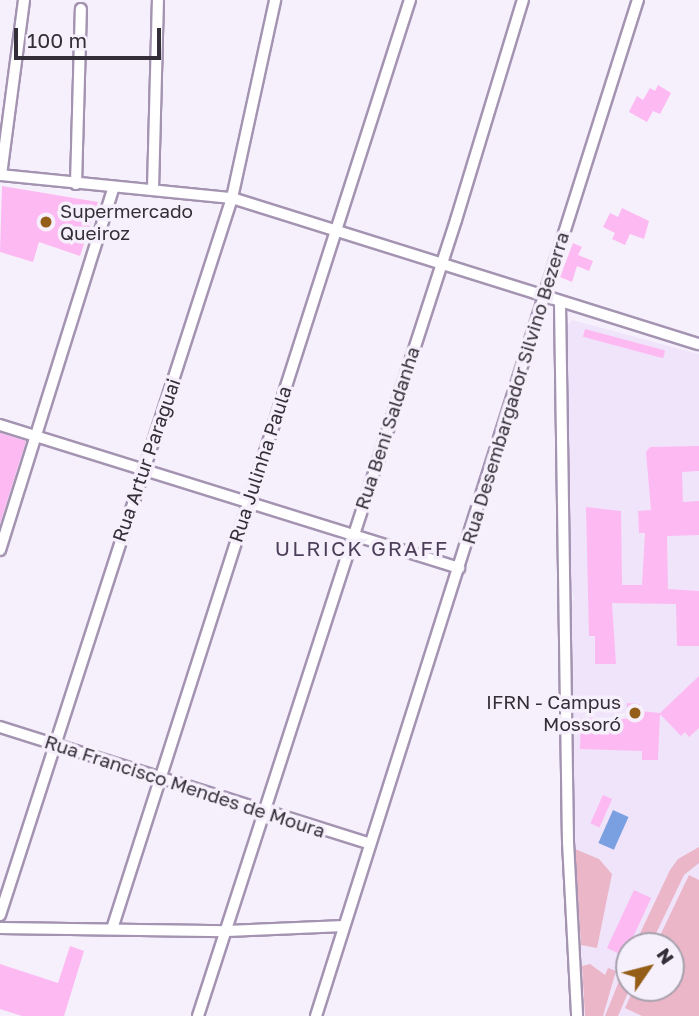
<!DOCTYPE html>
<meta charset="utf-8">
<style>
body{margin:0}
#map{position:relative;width:699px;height:1016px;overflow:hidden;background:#f6f0fc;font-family:"Golos Text",sans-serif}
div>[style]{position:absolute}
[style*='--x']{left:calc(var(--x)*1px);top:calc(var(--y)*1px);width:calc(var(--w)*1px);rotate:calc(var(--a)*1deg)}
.built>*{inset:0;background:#f0e4fb}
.green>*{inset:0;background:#eab6c8}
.water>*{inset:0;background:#7ba0e2;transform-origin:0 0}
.building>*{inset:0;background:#fdb9f2;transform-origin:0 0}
.roads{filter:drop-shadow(2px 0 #a494b2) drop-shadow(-2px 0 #a494b2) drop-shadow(0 2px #a494b2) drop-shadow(0 -2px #a494b2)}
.street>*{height:10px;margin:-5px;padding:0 5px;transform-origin:5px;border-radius:5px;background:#fff}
.dots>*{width:19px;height:19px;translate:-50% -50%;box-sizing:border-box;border:4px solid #f6f0fc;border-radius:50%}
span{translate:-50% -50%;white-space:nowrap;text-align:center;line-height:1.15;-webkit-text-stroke:7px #f6f0fc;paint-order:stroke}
.poi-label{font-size:19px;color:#342e39}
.left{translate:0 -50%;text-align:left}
.right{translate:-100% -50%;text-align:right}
.street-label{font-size:19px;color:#342e39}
.neighbourhood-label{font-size:21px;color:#4d3f59;letter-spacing:2px}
.north{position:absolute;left:615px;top:932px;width:70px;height:70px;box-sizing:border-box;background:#f6f0fc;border:2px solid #a8a2ae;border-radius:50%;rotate:55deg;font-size:19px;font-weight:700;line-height:28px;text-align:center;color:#342e39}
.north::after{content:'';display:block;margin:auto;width:24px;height:32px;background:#955e18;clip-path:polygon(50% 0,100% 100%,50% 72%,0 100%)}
.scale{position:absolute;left:14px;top:28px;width:147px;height:32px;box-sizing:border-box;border:4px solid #342e39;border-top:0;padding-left:9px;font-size:21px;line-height:24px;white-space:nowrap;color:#342e39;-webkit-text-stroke:5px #f6f0fc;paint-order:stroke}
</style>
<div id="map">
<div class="built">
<i style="clip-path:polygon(evenodd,572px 320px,699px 354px,699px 1016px,585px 1016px,573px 818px,569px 609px,574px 598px,568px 577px,567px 325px,572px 320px,629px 946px,671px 946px,671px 988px,629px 988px,629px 946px)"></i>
</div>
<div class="green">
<i style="clip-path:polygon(699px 847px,699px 863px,684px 875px,650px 946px,634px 946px,670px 870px,678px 859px)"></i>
<i style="clip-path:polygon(575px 849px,599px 859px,612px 874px,597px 948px,581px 945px)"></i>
<i style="clip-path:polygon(689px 875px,699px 880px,699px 1016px,642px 1016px,625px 1008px,634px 988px,671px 988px,671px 946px,655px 946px)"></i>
<i style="clip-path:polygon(629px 956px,630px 988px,618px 1016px,605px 1016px)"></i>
<i style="clip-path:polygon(590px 964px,605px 975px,608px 968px,616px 971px,603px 1016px,585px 1016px,582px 966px)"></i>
</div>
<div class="water">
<i style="left:613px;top:810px;width:17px;height:36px;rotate:24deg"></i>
</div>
<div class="building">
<i style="clip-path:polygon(658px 85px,671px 93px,660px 114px,653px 111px,647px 122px,629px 112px,637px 96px,643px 100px,650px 88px,655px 91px)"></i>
<i style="clip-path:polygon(2px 186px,98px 202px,80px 256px,39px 242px,33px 262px,0 252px)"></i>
<i style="clip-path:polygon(622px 208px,649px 221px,644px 239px,630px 234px,625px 245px,612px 239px,615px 233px,603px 227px,610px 213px,618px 217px)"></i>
<i style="clip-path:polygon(573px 243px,582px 247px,578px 255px,593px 261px,589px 271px,577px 266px,572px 282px,560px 277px)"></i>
<i style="left:585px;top:329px;width:83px;height:8px;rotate:15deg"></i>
<i style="clip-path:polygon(0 433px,26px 441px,0 524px)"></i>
<i style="clip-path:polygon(699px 446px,699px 471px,682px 472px,683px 502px,699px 501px,699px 535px,667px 536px,668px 589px,699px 591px,699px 646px,677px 646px,676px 604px,612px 603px,616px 664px,595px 664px,595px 636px,589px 636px,586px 507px,621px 511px,622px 585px,642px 585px,645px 533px,639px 533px,638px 511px,651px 510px,646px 452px,650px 447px)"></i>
<i style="clip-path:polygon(699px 676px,699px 728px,689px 737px,685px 732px,681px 736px,660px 714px,658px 760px,642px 760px,642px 751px,580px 749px,581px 718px,627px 719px,627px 703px,640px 704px,640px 711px,660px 713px)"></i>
<i style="left:603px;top:795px;width:10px;height:31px;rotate:24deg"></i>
<i style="left:634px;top:890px;width:19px;height:64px;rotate:25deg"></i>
<i style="clip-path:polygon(70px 946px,84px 951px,64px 1016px,22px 1016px,0 1009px,0 964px,58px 983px)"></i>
</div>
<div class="roads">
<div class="street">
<i style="--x:0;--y:175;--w:233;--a:5.7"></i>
<i style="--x:232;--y:198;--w:489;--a:17.4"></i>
<i style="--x:1;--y:175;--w:177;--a:-82.5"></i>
<i style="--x:76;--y:184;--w:175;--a:-88.4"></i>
<i style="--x:153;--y:189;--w:189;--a:-88.5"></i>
<i style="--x:560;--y:303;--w:539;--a:89.15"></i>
<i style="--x:568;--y:842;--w:174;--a:87"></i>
<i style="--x:0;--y:425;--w:481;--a:17.3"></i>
<i style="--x:0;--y:550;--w:380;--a:-72.6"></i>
<i style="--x:0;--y:727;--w:388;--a:17.5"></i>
<i style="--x:0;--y:915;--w:754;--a:-72.07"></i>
<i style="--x:232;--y:198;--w:203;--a:-77.7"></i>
<i style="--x:0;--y:928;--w:227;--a:0.8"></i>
<i style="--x:227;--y:931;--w:117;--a:-2.4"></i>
<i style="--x:112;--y:929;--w:976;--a:-72.22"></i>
<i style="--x:198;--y:1016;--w:837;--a:-72.04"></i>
<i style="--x:456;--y:220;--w:230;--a:-73.1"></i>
<i style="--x:316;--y:1016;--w:1066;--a:-72.42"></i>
</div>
</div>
<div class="dots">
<i style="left:46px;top:222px;background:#955e18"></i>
<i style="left:635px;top:713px;background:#955e18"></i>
</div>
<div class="poi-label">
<span class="left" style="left:60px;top:222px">Supermercado<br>Queiroz</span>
<span class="right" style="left:621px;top:713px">IFRN - Campus<br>Mossoró</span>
</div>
<div class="street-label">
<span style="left:515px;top:388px;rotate:-73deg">Rua Desembargador Silvino Bezerra</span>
<span style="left:387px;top:428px;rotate:-72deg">Rua Beni Saldanha</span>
<span style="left:146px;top:460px;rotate:-71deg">Rua Artur Paraguai</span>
<span style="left:260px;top:464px;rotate:-72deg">Rua Julinha Paula</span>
<span style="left:185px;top:786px;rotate:18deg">Rua Francisco Mendes de Moura</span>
</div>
<div class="neighbourhood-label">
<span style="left:362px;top:548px">ULRICK GRAFF</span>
</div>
<div class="north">N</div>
<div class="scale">100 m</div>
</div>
